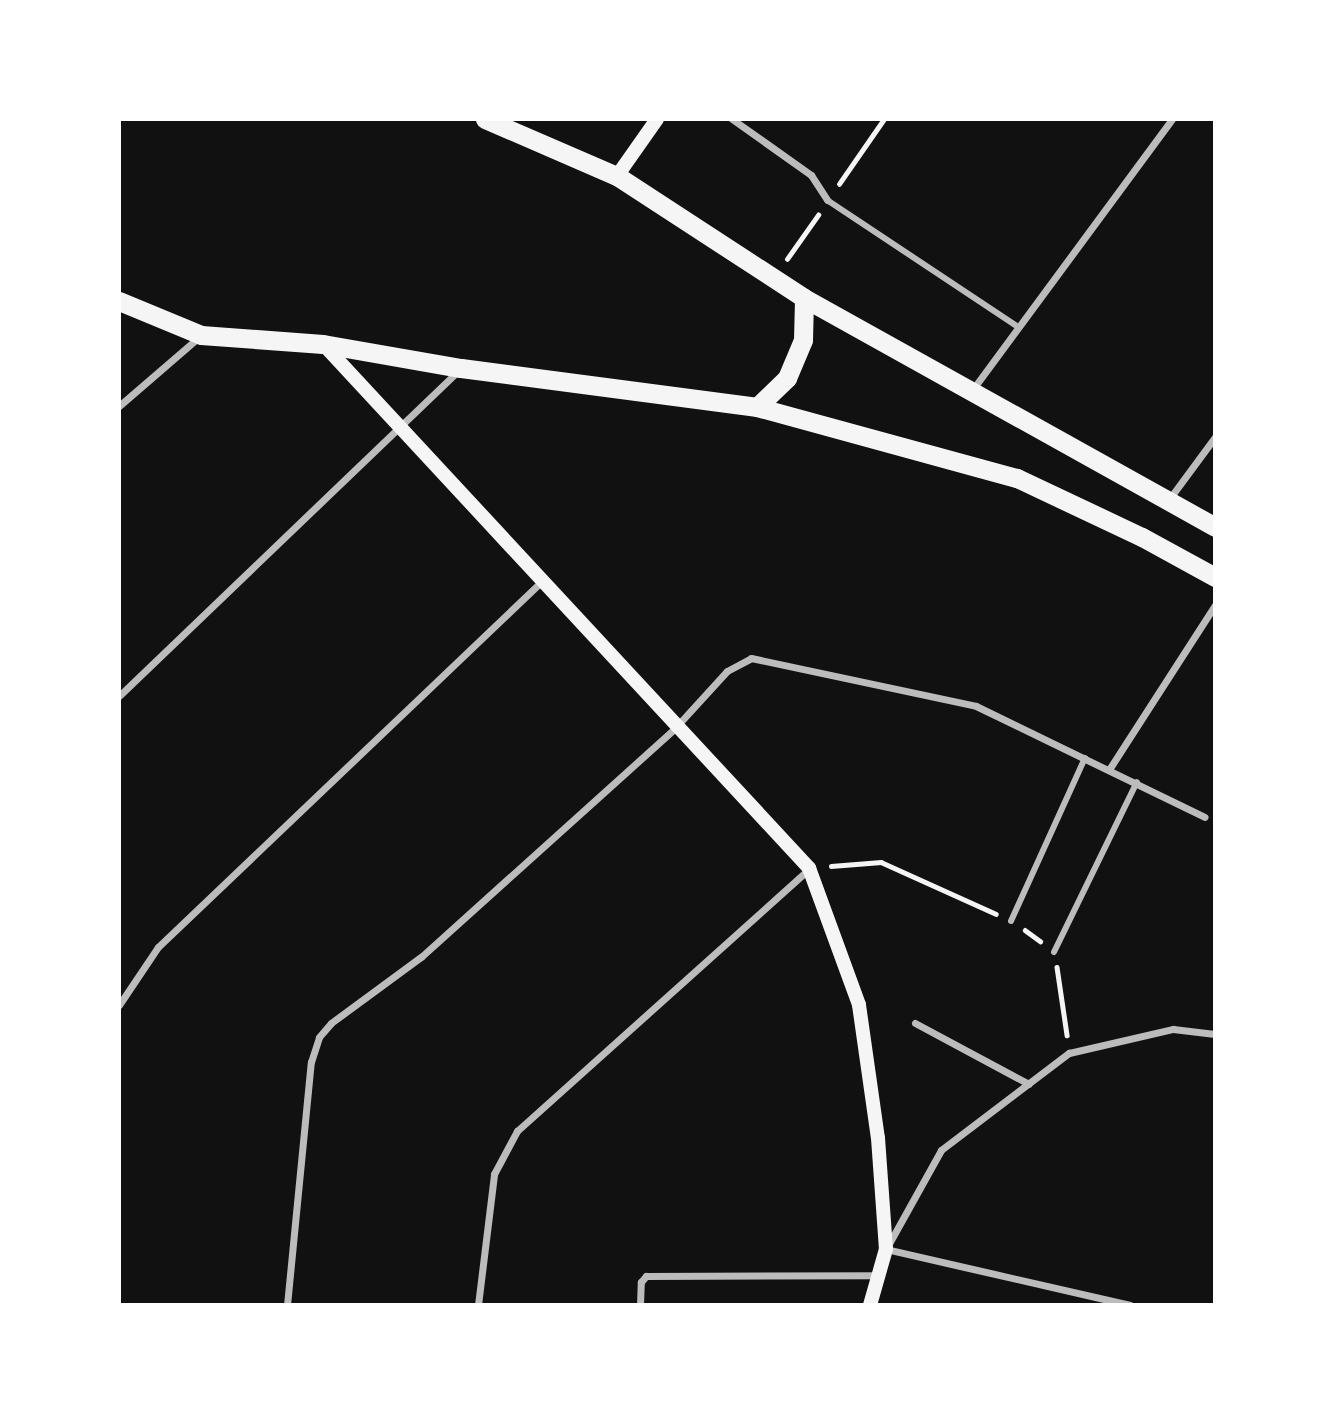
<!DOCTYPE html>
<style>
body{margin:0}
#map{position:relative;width:1334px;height:1424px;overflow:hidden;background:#111;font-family:"Nunito Sans",sans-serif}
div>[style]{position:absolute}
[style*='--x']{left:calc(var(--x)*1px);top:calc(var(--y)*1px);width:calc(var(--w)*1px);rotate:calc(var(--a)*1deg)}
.path>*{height:4.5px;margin:-2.25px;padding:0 2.25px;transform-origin:2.25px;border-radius:2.25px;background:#f5f5f5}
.pedestrian>*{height:6px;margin:-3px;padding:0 3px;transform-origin:3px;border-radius:3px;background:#bcbcbc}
.minor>*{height:7px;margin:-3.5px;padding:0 3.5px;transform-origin:3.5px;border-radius:3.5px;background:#bcbcbc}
.secondary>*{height:14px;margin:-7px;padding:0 7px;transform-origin:7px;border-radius:7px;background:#f5f5f5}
.trunk>*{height:19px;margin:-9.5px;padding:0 9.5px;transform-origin:9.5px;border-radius:9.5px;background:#f5f5f5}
span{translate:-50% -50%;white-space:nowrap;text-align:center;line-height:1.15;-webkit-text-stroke:5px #fff;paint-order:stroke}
.frame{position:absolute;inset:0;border:121px solid #fff;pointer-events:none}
</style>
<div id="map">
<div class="path">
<i style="--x:839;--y:184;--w:79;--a:-55.3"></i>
<i style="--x:787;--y:259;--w:54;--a:-54.8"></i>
<i style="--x:831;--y:866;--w:50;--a:-4.6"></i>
<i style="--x:881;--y:862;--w:126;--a:24.3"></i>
<i style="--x:1025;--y:930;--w:19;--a:36"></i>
<i style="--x:1057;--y:967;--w:69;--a:81.6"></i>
</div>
<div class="pedestrian">
<i style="--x:827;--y:200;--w:229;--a:33.6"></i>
<i style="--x:1011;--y:921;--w:179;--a:-65.6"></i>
<i style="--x:1054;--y:952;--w:189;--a:-64"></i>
</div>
<div class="minor">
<i style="--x:732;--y:119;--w:97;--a:35.3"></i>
<i style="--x:811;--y:175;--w:30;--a:57"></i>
<i style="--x:973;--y:389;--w:335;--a:-53.6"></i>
<i style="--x:119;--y:406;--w:107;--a:-40.8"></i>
<i style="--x:1170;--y:498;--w:76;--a:-53.6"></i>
<i style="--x:119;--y:696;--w:470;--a:-43.8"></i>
<i style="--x:1110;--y:768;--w:194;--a:-57.2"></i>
<i style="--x:119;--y:1005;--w:70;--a:-56.1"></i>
<i style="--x:158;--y:947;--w:529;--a:-43.62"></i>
<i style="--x:915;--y:1023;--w:129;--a:28.2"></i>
<i style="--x:287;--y:1305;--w:244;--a:-84.4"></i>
<i style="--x:311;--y:1062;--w:26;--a:-72"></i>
<i style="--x:319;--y:1037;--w:18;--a:-49"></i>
<i style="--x:331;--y:1023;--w:112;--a:-36.3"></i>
<i style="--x:421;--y:957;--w:342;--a:-42"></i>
<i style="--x:675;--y:728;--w:77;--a:-47.6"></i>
<i style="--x:727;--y:671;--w:27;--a:-28"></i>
<i style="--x:751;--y:658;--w:230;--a:12"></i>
<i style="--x:976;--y:706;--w:254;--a:25.9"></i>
<i style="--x:478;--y:1305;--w:132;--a:-83"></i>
<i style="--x:494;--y:1174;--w:49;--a:-61.9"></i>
<i style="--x:517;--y:1131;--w:392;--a:-41.9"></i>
<i style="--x:640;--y:1305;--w:23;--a:-88"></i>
<i style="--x:641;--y:1282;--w:8;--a:-50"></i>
<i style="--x:646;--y:1276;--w:234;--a:-0.2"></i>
<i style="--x:1130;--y:1305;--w:250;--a:-167.1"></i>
<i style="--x:886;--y:1249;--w:113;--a:-60.9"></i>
<i style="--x:941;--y:1150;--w:161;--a:-37.2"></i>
<i style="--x:1069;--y:1053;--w:107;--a:-13"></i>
<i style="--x:1173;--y:1029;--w:42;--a:6.8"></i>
</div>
<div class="secondary">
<i style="--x:617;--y:176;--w:70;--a:-54.9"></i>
<i style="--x:323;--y:344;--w:715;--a:47.15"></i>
<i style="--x:809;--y:868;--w:146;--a:69.9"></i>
<i style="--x:859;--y:1005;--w:134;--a:81.9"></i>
<i style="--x:878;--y:1138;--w:111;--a:85.9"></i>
<i style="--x:886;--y:1249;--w:58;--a:105.9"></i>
</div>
<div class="trunk">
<i style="--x:485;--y:119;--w:144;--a:23.4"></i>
<i style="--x:617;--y:176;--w:223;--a:33.1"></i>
<i style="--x:804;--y:298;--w:470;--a:29.1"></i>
<i style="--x:119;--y:301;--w:89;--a:22.5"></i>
<i style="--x:201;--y:335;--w:122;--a:4.2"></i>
<i style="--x:323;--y:344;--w:140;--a:9.9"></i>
<i style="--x:461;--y:368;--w:299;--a:7.5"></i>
<i style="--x:757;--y:407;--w:270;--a:15.3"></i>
<i style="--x:1017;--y:478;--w:138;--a:25.3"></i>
<i style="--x:1142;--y:537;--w:83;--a:28.7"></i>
<i style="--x:757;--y:407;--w:42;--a:-44"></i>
<i style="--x:787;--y:378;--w:41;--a:-67.2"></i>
<i style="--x:803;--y:340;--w:42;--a:-88.6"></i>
</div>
<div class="frame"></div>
</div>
